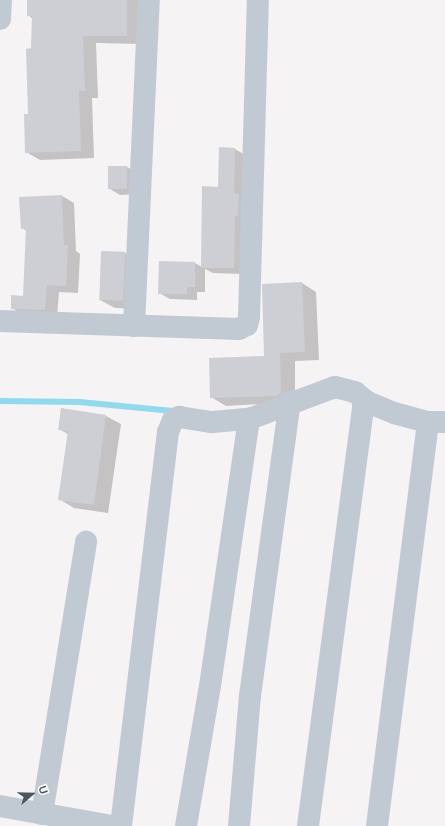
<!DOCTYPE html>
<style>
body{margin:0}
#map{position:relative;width:445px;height:826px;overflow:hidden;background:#f5f3f3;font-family:Arial,sans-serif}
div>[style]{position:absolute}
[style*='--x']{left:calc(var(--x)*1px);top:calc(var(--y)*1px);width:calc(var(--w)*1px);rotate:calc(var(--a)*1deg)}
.shadow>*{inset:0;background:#0003}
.stream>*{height:5.5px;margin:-2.75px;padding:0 2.75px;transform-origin:2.75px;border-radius:2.75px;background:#90daee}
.building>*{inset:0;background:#cdcfd5;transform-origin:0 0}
.minor>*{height:22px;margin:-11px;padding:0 11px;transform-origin:11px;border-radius:11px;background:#c1cad2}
span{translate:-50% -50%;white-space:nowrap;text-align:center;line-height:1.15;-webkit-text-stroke:3px #fff;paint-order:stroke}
.north{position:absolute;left:12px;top:774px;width:40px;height:40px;-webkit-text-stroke:3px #fff;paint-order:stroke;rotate:70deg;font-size:11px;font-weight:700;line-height:16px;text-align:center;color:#4a5661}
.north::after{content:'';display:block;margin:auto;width:14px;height:18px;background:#4a5661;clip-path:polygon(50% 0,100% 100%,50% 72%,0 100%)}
</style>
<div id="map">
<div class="shadow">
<i style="clip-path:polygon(28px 0,141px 0,140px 44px,96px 43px,98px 98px,92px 98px,94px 158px,40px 160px,26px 152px,33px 19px,28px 15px)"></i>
<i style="clip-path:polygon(220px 148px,235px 149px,245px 155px,244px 274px,213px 273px,205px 269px,205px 292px,197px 292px,197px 300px,170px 299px,159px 293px,195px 263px,202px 267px,219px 188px)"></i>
<i style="clip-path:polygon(127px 167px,137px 173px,138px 194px,120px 195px,110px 189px)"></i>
<i style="clip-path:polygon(62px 196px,74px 203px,76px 251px,80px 254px,78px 293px,59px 292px,57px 316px,24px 315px,12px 308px,24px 297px,27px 231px,22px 228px)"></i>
<i style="clip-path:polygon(125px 253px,139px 262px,137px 309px,115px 308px,100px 300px)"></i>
<i style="clip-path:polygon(302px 283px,316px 292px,319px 360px,295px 361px,295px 402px,226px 406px,211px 397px,265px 357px)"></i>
<i style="clip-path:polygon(62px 409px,106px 416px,121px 424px,108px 513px,74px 508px,59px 499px,68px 434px,59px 429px)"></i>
</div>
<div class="stream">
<i style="--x:0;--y:401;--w:80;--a:0.7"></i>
<i style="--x:80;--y:402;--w:93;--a:5.5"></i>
</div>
<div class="building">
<i style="clip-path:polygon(27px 0,127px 0,127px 36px,83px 36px,85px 91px,79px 91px,81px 151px,25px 153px,24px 114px,28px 114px,26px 49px,31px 48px,32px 16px,27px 16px)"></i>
<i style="clip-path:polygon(219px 147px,235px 148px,234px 193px,239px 194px,238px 216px,235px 216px,234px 268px,201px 268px,202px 186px,218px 187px)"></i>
<i style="left:108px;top:166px;width:19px;height:23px"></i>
<i style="clip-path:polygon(62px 195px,64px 245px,68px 245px,66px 286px,47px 285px,45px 310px,11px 309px,11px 295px,23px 296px,26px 229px,21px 229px,19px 197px)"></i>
<i style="left:101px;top:251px;width:24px;height:49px;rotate:2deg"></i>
<i style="clip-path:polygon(159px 261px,195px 262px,195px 287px,187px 287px,187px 294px,158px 294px)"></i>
<i style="clip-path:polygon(302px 282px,305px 352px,280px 353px,281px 393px,276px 396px,210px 398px,209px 358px,264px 356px,262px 284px)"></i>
<i style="clip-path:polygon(61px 408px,106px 415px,94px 505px,58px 500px,68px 431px,58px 430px)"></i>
</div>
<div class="minor">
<i style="--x:0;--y:19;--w:19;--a:-87"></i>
<i style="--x:0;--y:321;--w:239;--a:1.9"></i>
<i style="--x:239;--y:329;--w:9;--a:-27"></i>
<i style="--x:247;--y:325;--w:8;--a:-76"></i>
<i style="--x:249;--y:317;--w:317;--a:-88.4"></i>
<i style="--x:134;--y:326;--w:326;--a:-87.4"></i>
<i style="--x:0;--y:806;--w:114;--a:10.1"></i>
<i style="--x:42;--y:814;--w:276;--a:-80.8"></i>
<i style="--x:121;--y:826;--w:397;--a:-83.2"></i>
<i style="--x:168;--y:432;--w:13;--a:-67"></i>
<i style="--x:173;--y:420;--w:7;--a:-27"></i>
<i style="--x:179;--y:417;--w:33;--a:9"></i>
<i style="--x:212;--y:422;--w:37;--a:-5"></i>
<i style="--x:249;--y:419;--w:92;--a:-20.4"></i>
<i style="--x:335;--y:387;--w:21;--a:14"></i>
<i style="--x:355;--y:392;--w:16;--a:40"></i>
<i style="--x:367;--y:402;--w:29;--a:22"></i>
<i style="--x:394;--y:413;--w:35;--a:15"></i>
<i style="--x:428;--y:422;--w:17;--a:0"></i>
<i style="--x:186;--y:826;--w:142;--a:-80.3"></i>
<i style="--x:210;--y:686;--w:270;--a:-81.7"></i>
<i style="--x:239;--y:826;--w:130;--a:-85.2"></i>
<i style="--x:250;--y:696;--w:297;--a:-82.3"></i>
<i style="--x:308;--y:826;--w:424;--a:-82.5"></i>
<i style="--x:363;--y:406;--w:6;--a:-45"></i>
<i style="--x:377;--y:826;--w:407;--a:-82.8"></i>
</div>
<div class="north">U</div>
</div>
